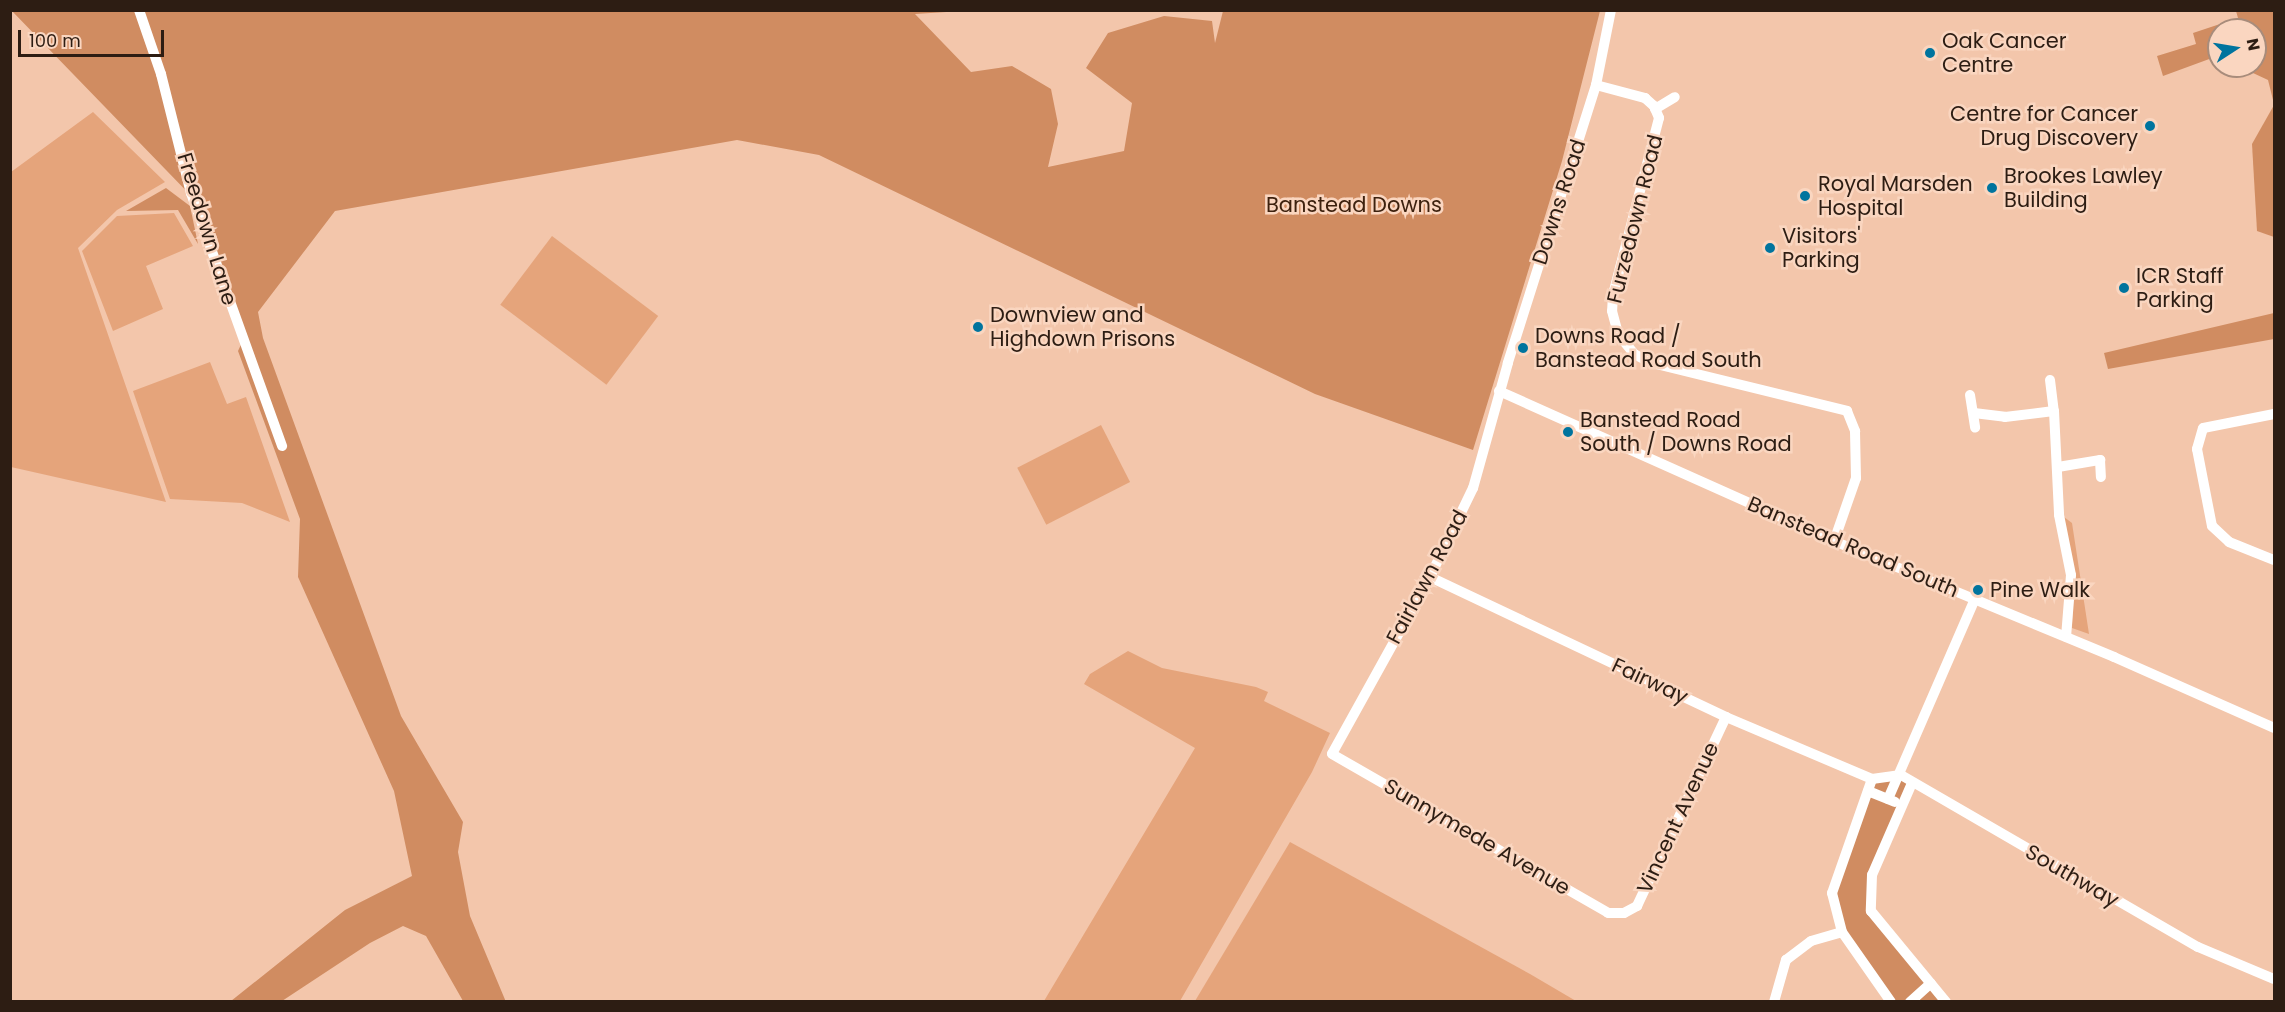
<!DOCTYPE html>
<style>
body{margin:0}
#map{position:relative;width:2285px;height:1012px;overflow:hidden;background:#f3c6ab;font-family:Poppins,sans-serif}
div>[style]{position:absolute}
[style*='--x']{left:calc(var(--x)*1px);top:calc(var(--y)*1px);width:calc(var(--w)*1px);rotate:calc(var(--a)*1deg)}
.green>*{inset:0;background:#e5a47b;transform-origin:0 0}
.forest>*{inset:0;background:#d08c61}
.minor>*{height:10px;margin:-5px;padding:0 5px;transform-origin:5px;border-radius:5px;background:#fff}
.dots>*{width:16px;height:16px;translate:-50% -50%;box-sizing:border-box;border:3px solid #fad6c0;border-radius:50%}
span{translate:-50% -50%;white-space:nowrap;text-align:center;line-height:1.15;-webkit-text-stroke:5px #fad6c0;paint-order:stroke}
.poi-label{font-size:21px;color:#2d1d13}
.left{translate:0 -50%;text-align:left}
.right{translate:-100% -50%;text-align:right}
.street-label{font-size:21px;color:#2d1d13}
.park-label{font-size:21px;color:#3d210e}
.frame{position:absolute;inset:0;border:12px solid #2d1d13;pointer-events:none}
.north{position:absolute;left:2207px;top:18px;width:60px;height:60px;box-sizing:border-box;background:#fad6c0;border:2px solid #a88c7b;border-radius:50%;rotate:78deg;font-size:16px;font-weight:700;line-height:24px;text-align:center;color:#2d1d13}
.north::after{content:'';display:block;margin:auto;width:21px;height:27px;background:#00749e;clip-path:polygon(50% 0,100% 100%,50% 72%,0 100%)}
.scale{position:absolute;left:18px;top:30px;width:146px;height:27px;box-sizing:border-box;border:3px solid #2d1d13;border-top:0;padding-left:8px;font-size:18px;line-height:21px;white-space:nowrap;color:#2d1d13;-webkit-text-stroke:4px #fad6c0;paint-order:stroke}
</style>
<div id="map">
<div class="green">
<i style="clip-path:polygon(93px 112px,165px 182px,117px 210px,78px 248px,166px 502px,11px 467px,11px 172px)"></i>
<i style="clip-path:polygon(174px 213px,193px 246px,146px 266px,163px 309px,113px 331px,82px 251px,117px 216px)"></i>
<i style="left:552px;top:236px;width:133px;height:86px;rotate:37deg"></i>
<i style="clip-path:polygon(210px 362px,227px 404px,246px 397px,290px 522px,242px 503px,170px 499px,133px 391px)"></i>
<i style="left:1101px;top:425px;width:64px;height:94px;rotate:63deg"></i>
<i style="clip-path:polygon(2064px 517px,2072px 523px,2089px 634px,2072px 628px,2074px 576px)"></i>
<i style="clip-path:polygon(1128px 651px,1162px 668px,1256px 687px,1268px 692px,1264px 701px,1330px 733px,1312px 772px,1180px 1001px,1044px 1001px,1195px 748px,1084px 684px,1090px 674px)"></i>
<i style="clip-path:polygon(1290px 842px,1530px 974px,1576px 1001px,1195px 1001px)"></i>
</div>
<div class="forest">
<i style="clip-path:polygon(962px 11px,915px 14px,971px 72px,1012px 66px,1051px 89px,1058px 124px,1048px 167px,1124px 151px,1132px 103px,1086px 68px,1108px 33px,1164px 16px,1212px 21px,1215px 43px,1223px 11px,1600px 11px,1562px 161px,1473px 450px,1315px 394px,819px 155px,737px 140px,335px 211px,258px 312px,263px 338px,401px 716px,463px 822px,458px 852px,470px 916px,506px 1002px,463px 1001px,426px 936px,403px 926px,370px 943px,282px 1001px,231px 1001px,345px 910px,412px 876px,394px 791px,298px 577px,300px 519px,238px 351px,245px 336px,198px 203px,11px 10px)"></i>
<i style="clip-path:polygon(2236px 11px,2274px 11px,2274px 104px,2268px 80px,2238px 66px,2255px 66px,2255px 30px,2219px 30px,2219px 60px,2212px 58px,2163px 76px,2157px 56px,2196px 44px,2193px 33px,2238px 18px)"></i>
<i style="clip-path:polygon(2274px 105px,2274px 237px,2257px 231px,2252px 144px)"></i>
<i style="clip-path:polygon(166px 188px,190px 206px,198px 244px,178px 210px,126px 211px)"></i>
<i style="clip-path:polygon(2274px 313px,2274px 339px,2108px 369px,2104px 353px)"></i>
<i style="clip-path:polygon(1901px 775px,1912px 783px,1872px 875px,1871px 911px,1946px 1001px,1891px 1001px,1842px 932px,1832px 893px,1872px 779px)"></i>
</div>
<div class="minor">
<i style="--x:139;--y:10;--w:68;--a:71"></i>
<i style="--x:161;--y:74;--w:123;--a:75.9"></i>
<i style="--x:191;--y:193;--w:269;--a:70.2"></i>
<i style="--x:1611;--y:10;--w:76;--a:101.3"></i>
<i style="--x:1596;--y:85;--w:292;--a:107.6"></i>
<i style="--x:1508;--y:363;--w:130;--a:105.6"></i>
<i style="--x:1473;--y:488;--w:99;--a:115.8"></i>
<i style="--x:1430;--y:577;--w:202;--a:119"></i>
<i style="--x:1332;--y:754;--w:319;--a:29.9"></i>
<i style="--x:1608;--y:913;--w:16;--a:0"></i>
<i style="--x:1624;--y:913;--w:15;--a:-28"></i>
<i style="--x:1637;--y:906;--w:209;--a:-64.8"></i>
<i style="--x:1596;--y:85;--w:51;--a:14.9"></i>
<i style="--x:1645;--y:98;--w:12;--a:42"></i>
<i style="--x:1654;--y:106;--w:13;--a:67"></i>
<i style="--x:1659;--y:118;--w:182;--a:104.6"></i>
<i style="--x:1613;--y:294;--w:17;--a:93"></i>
<i style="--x:1612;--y:311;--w:24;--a:75"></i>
<i style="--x:1618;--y:334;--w:26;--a:51"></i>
<i style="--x:1634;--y:354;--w:20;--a:27"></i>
<i style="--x:1652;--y:363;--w:201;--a:13.8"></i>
<i style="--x:1847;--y:411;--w:22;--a:68"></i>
<i style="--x:1855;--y:431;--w:47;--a:88.8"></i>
<i style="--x:1856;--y:478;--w:67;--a:109.2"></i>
<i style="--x:1655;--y:109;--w:23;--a:-31"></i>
<i style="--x:2050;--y:380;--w:31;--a:83"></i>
<i style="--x:1499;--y:391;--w:367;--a:24.1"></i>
<i style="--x:1834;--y:541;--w:303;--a:22.5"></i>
<i style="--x:2114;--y:657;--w:175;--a:23.9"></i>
<i style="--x:1970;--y:395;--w:33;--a:81"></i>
<i style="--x:1974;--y:413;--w:31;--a:7"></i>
<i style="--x:2005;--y:417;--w:49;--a:-7"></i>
<i style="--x:2054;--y:411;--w:104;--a:87.2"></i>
<i style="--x:2059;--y:515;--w:61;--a:78.7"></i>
<i style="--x:2071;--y:575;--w:62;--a:94.6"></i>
<i style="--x:2274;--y:414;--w:72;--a:168.8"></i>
<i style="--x:2203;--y:428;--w:22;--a:106"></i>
<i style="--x:2197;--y:449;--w:78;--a:79"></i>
<i style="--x:2212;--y:526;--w:23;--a:43"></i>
<i style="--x:2229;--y:542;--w:48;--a:21.8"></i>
<i style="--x:2058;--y:467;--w:43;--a:-9.5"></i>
<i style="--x:2100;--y:460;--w:17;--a:87"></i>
<i style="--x:1430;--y:577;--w:327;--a:25.3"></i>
<i style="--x:1726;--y:717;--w:159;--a:23"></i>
<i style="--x:1872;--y:779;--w:29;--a:-8"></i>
<i style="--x:1901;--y:775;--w:343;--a:30.1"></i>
<i style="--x:2198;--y:947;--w:82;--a:22.8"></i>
<i style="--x:1872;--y:779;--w:121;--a:109.3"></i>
<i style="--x:1832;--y:893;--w:40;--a:75.6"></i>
<i style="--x:1842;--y:932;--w:85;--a:55"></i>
<i style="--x:1912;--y:783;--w:100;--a:113.5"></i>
<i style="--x:1872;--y:875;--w:36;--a:92"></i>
<i style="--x:1871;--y:911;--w:118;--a:50.5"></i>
<i style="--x:1868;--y:791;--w:29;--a:22"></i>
<i style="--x:1888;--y:799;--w:218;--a:-66.5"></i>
<i style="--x:1774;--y:1002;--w:44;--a:-74.1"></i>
<i style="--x:1786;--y:960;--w:31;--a:-37"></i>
<i style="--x:1811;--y:941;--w:32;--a:-16"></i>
<i style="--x:1910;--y:1002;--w:28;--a:-42"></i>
</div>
<div class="dots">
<i style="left:1930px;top:53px;background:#00749e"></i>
<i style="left:2150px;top:126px;background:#00749e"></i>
<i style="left:1992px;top:188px;background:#00749e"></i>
<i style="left:1805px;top:196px;background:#00749e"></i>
<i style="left:1770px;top:248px;background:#00749e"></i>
<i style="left:2124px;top:288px;background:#00749e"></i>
<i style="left:978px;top:327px;background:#00749e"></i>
<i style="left:1523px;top:348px;background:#00749e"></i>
<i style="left:1568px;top:432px;background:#00749e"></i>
<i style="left:1978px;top:590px;background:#00749e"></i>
</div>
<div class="poi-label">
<span class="left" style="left:1942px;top:53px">Oak Cancer<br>Centre</span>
<span class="right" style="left:2138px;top:126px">Centre for Cancer<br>Drug Discovery</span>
<span class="left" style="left:2004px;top:188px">Brookes Lawley<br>Building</span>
<span class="left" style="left:1818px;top:196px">Royal Marsden<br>Hospital</span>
<span class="left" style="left:1782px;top:248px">Visitors'<br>Parking</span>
<span class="left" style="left:2136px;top:288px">ICR Staff<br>Parking</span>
<span class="left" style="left:990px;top:327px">Downview and<br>Highdown Prisons</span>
<span class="left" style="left:1535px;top:348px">Downs Road /<br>Banstead Road South</span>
<span class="left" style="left:1580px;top:432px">Banstead Road<br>South / Downs Road</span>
<span class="left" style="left:1990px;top:590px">Pine Walk</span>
</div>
<div class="street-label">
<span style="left:1559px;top:202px;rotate:-72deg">Downs Road</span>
<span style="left:1635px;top:219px;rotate:-76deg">Furzedown Road</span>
<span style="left:207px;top:229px;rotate:73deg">Freedown Lane</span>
<span style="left:1853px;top:547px;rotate:23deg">Banstead Road South</span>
<span style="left:1427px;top:577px;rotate:-62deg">Fairlawn Road</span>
<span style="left:1650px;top:681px;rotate:25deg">Fairway</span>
<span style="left:1678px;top:818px;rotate:-65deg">Vincent Avenue</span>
<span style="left:1477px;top:837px;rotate:30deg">Sunnymede Avenue</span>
<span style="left:2072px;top:876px;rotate:30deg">Southway</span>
</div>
<div class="park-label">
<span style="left:1354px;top:205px">Banstead Downs</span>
</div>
<div class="frame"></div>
<div class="north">N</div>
<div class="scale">100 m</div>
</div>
